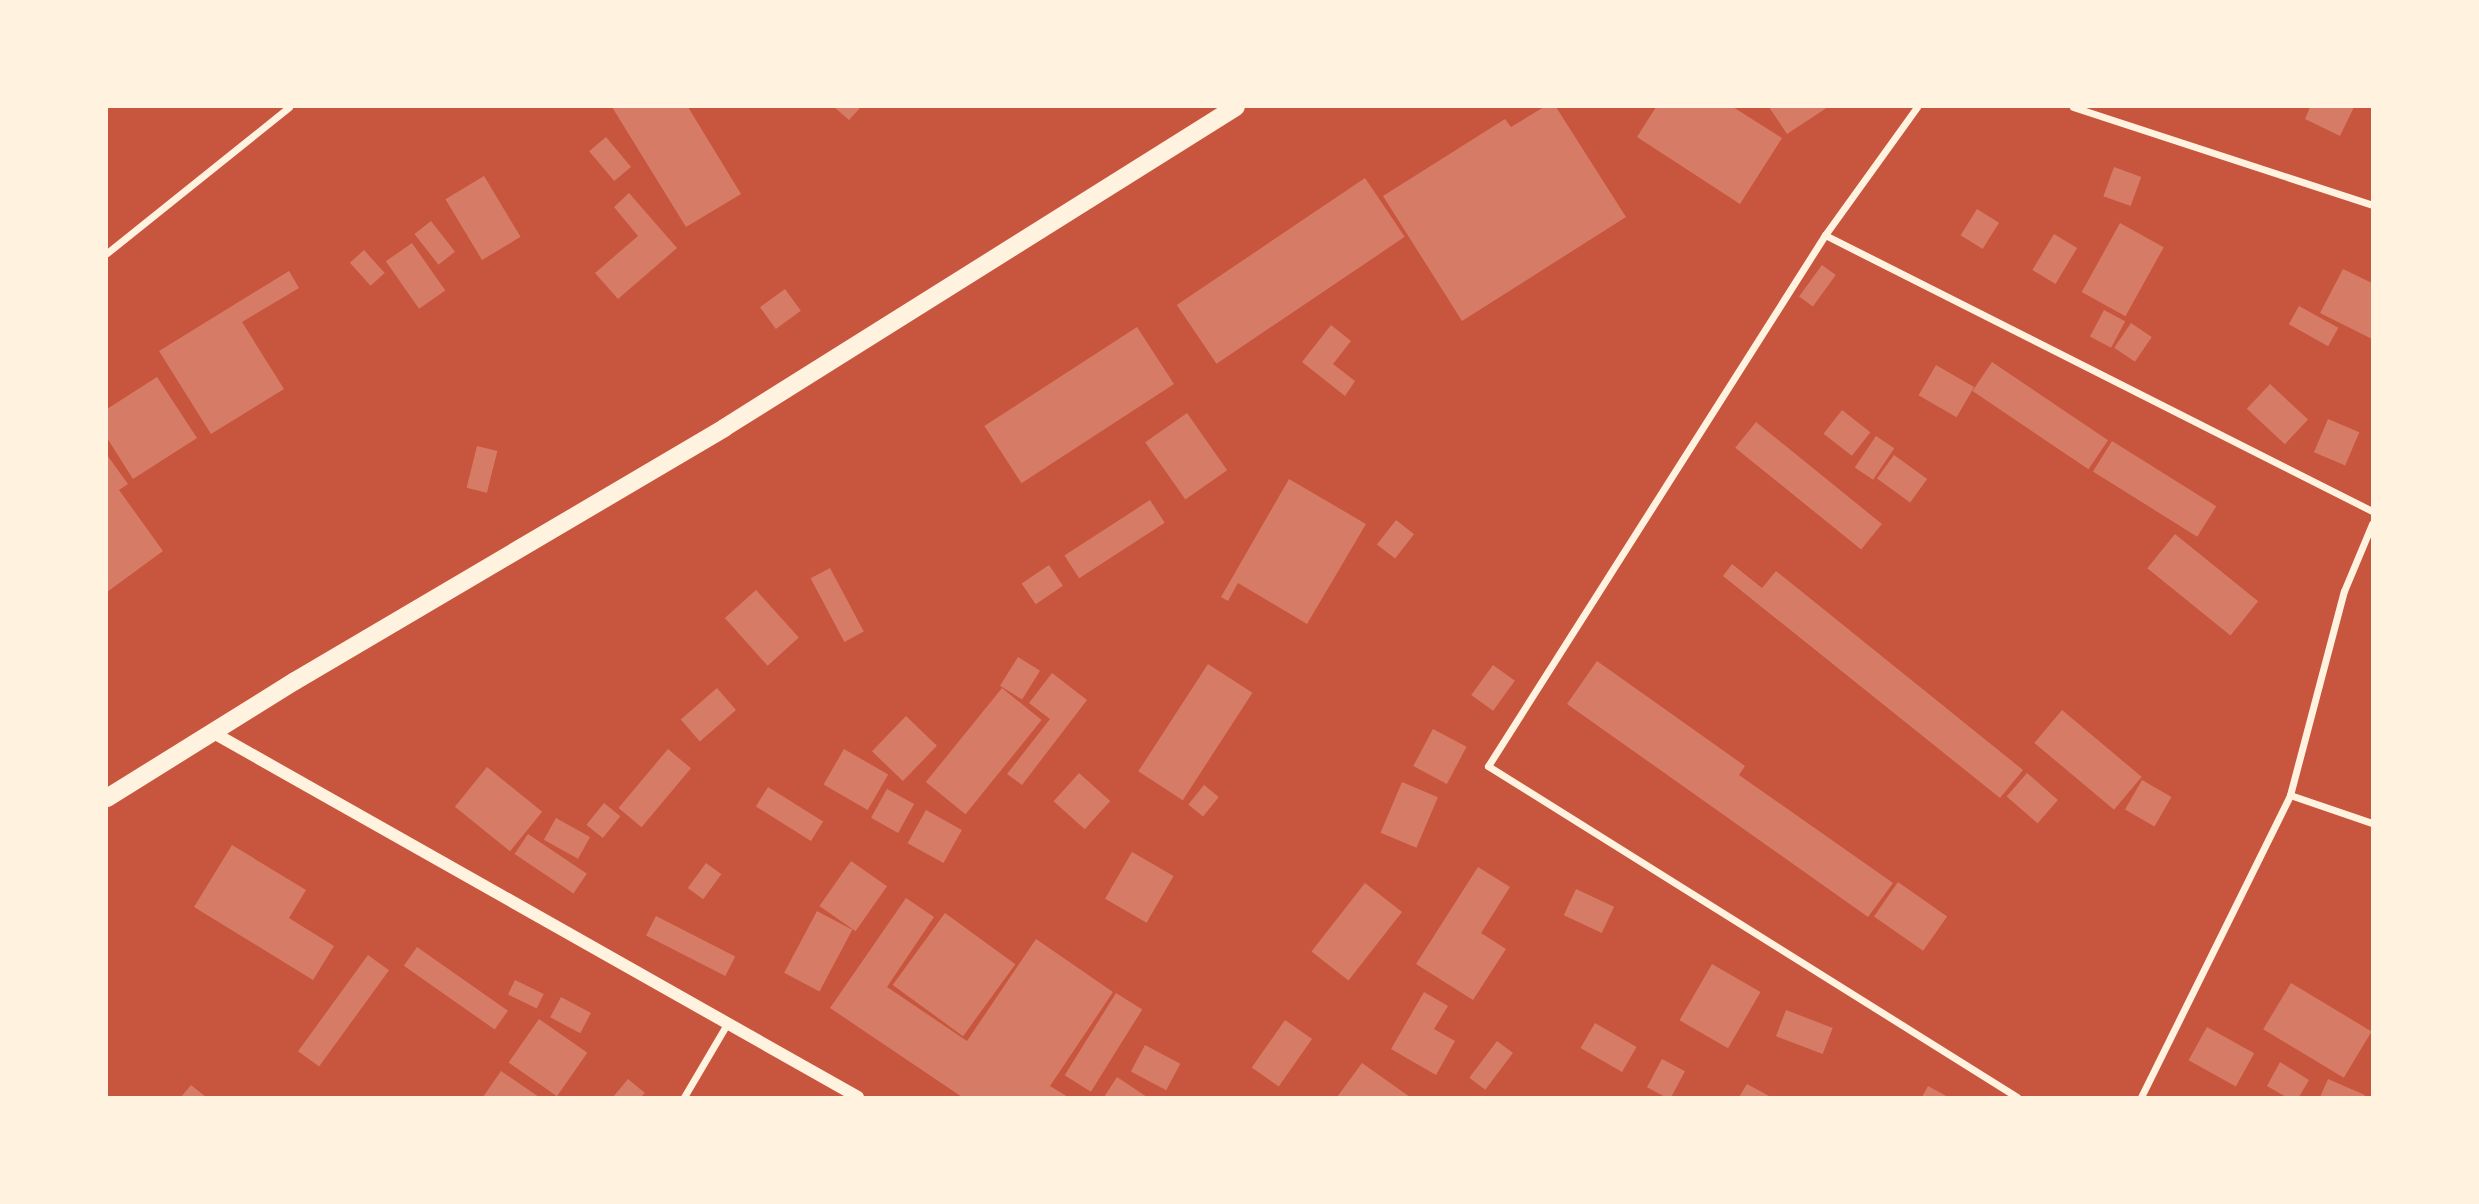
<!DOCTYPE html>
<style>
body{margin:0}
#map{position:relative;width:2479px;height:1204px;overflow:hidden;background:#c8553d;font-family:Ubuntu,sans-serif}
div>[style]{position:absolute}
[style*='--x']{left:calc(var(--x)*1px);top:calc(var(--y)*1px);width:calc(var(--w)*1px);rotate:calc(var(--a)*1deg)}
.building>*{inset:0;background:#d67c66;transform-origin:0 0}
.minor>*{height:7px;margin:-3.5px;padding:0 3.5px;transform-origin:3.5px;border-radius:3.5px;background:#fff3e0}
.tertiary>*{height:12px;margin:-6px;padding:0 6px;transform-origin:6px;border-radius:6px;background:#fff3e0}
.primary>*{height:18px;margin:-9px;padding:0 9px;transform-origin:9px;border-radius:9px;background:#fff3e0}
span{translate:-50% -50%;white-space:nowrap;text-align:center;line-height:1.15;-webkit-text-stroke:5px #fff3e0;paint-order:stroke}
.frame{position:absolute;inset:0;border:108px solid #fff3e0;pointer-events:none}
</style>
<div id="map">
<div class="building">
<i style="clip-path:polygon(612px 107px,688px 107px,741px 194px,686px 227px)"></i>
<i style="clip-path:polygon(834px 107px,861px 107px,849px 120px)"></i>
<i style="clip-path:polygon(1544px 107px,1556px 107px,1626px 217px,1462px 321px,1383px 196px,1505px 119px,1511px 127px)"></i>
<i style="clip-path:polygon(1656px 107px,1733px 107px,1782px 138px,1740px 204px,1637px 137px)"></i>
<i style="clip-path:polygon(1769px 107px,1828px 107px,1787px 134px)"></i>
<i style="clip-path:polygon(2310px 107px,2354px 107px,2340px 136px,2305px 119px)"></i>
<i style="left:606px;top:137px;width:39px;height:22px;rotate:50deg"></i>
<i style="left:2114px;top:167px;width:29px;height:31px;rotate:20deg"></i>
<i style="left:484px;top:176px;width:71px;height:45px;rotate:59deg"></i>
<i style="left:1365px;top:178px;width:71px;height:227px;rotate:56deg"></i>
<i style="clip-path:polygon(629px 193px,677px 248px,618px 299px,595px 273px,638px 236px,614px 207px)"></i>
<i style="left:1977px;top:209px;width:26px;height:31px;rotate:32deg"></i>
<i style="left:431px;top:221px;width:39px;height:21px;rotate:52deg"></i>
<i style="left:2120px;top:223px;width:50px;height:79px;rotate:29deg"></i>
<i style="left:2054px;top:234px;width:27px;height:42px;rotate:31deg"></i>
<i style="left:412px;top:243px;width:58px;height:32px;rotate:55deg"></i>
<i style="left:364px;top:250px;width:31px;height:19px;rotate:48deg"></i>
<i style="left:1822px;top:265px;width:17px;height:39px;rotate:36deg"></i>
<i style="clip-path:polygon(2343px 269px,2372px 283px,2372px 339px,2320px 313px)"></i>
<i style="clip-path:polygon(289px 271px,299px 288px,242px 322px,284px 389px,211px 434px,159px 351px)"></i>
<i style="left:785px;top:289px;width:27px;height:31px;rotate:54deg"></i>
<i style="left:2299px;top:306px;width:45px;height:21px;rotate:29deg"></i>
<i style="left:2104px;top:310px;width:24px;height:30px;rotate:28deg"></i>
<i style="left:2131px;top:323px;width:25px;height:30px;rotate:34deg"></i>
<i style="clip-path:polygon(1331px 325px,1351px 341px,1333px 364px,1355px 381px,1345px 396px,1302px 362px)"></i>
<i style="left:1137px;top:327px;width:68px;height:182px;rotate:57deg"></i>
<i style="left:1992px;top:362px;width:140px;height:35px;rotate:34deg"></i>
<i style="left:1936px;top:365px;width:44px;height:35px;rotate:30deg"></i>
<i style="clip-path:polygon(157px 377px,197px 438px,133px 479px,107px 438px,107px 409px)"></i>
<i style="left:2270px;top:384px;width:52px;height:34px;rotate:43deg"></i>
<i style="left:1842px;top:410px;width:36px;height:30px;rotate:38deg"></i>
<i style="left:1187px;top:413px;width:70px;height:51px;rotate:55deg"></i>
<i style="left:2328px;top:419px;width:34px;height:36px;rotate:23deg"></i>
<i style="left:1756px;top:422px;width:162px;height:33px;rotate:39deg"></i>
<i style="left:1876px;top:436px;width:22px;height:38px;rotate:34deg"></i>
<i style="left:2112px;top:441px;width:123px;height:36px;rotate:32deg"></i>
<i style="left:477px;top:446px;width:21px;height:43px;rotate:14deg"></i>
<i style="clip-path:polygon(107px 455px,128px 484px,119px 490px,163px 551px,107px 592px)"></i>
<i style="left:1894px;top:455px;width:41px;height:29px;rotate:36deg"></i>
<i style="clip-path:polygon(1289px 479px,1366px 524px,1307px 624px,1238px 583px,1228px 601px,1221px 597px)"></i>
<i style="left:1150px;top:500px;width:27px;height:102px;rotate:57deg"></i>
<i style="left:1396px;top:520px;width:23px;height:31px;rotate:38deg"></i>
<i style="left:2175px;top:534px;width:107px;height:44px;rotate:39deg"></i>
<i style="clip-path:polygon(1732px 564px,1762px 588px,1776px 571px,2023px 770px,2000px 798px,1723px 576px)"></i>
<i style="left:1049px;top:565px;width:25px;height:33px;rotate:56deg"></i>
<i style="left:830px;top:568px;width:72px;height:22px;rotate:62deg"></i>
<i style="left:756px;top:590px;width:64px;height:42px;rotate:48deg"></i>
<i style="left:1018px;top:657px;width:26px;height:34px;rotate:32deg"></i>
<i style="clip-path:polygon(1597px 661px,1745px 766px,1739px 775px,1893px 883px,1868px 917px,1567px 704px)"></i>
<i style="left:1208px;top:664px;width:53px;height:128px;rotate:33deg"></i>
<i style="left:1493px;top:665px;width:27px;height:37px;rotate:36deg"></i>
<i style="clip-path:polygon(1052px 673px,1087px 700px,1022px 785px,1007px 774px,1050px 719px,1029px 703px)"></i>
<i style="left:717px;top:688px;width:29px;height:48px;rotate:49deg"></i>
<i style="left:1002px;top:688px;width:51px;height:121px;rotate:39deg"></i>
<i style="left:2062px;top:710px;width:104px;height:43px;rotate:40deg"></i>
<i style="left:906px;top:716px;width:43px;height:49px;rotate:44deg"></i>
<i style="left:1433px;top:729px;width:38px;height:42px;rotate:28deg"></i>
<i style="left:668px;top:749px;width:30px;height:77px;rotate:40deg"></i>
<i style="left:844px;top:749px;width:51px;height:41px;rotate:30deg"></i>
<i style="left:487px;top:767px;width:71px;height:51px;rotate:39deg"></i>
<i style="left:1079px;top:773px;width:42px;height:38px;rotate:42deg"></i>
<i style="left:2027px;top:773px;width:41px;height:31px;rotate:41deg"></i>
<i style="left:2142px;top:780px;width:34px;height:34px;rotate:30deg"></i>
<i style="left:1402px;top:782px;width:39px;height:55px;rotate:23deg"></i>
<i style="left:1204px;top:785px;width:19px;height:25px;rotate:39deg"></i>
<i style="left:768px;top:787px;width:65px;height:23px;rotate:32deg"></i>
<i style="left:887px;top:789px;width:31px;height:33px;rotate:29deg"></i>
<i style="left:604px;top:803px;width:21px;height:28px;rotate:39deg"></i>
<i style="left:926px;top:810px;width:41px;height:38px;rotate:29deg"></i>
<i style="left:556px;top:818px;width:39px;height:25px;rotate:29deg"></i>
<i style="left:528px;top:834px;width:71px;height:24px;rotate:34deg"></i>
<i style="clip-path:polygon(232px 845px,306px 890px,289px 918px,334px 946px,313px 980px,194px 907px)"></i>
<i style="left:1132px;top:852px;width:48px;height:54px;rotate:30deg"></i>
<i style="left:851px;top:861px;width:44px;height:55px;rotate:35deg"></i>
<i style="left:706px;top:863px;width:19px;height:31px;rotate:36deg"></i>
<i style="clip-path:polygon(1478px 867px,1510px 887px,1481px 933px,1506px 949px,1473px 1000px,1416px 964px)"></i>
<i style="left:1898px;top:882px;width:60px;height:42px;rotate:35deg"></i>
<i style="left:1365px;top:883px;width:47px;height:87px;rotate:38deg"></i>
<i style="left:1576px;top:889px;width:42px;height:29px;rotate:25deg"></i>
<i style="clip-path:polygon(906px 898px,934px 917px,887px 987px,967px 1041px,1036px 939px,1113px 992px,1050px 1086px,1068px 1097px,962px 1097px,830px 1008px)"></i>
<i style="left:817px;top:911px;width:40px;height:70px;rotate:28deg"></i>
<i style="left:945px;top:913px;width:87px;height:89px;rotate:36deg"></i>
<i style="left:656px;top:916px;width:89px;height:22px;rotate:27deg"></i>
<i style="left:417px;top:947px;width:111px;height:23px;rotate:35deg"></i>
<i style="left:368px;top:955px;width:26px;height:119px;rotate:36deg"></i>
<i style="left:1712px;top:964px;width:56px;height:65px;rotate:30deg"></i>
<i style="left:515px;top:980px;width:32px;height:16px;rotate:26deg"></i>
<i style="left:2291px;top:983px;width:94px;height:54px;rotate:31deg"></i>
<i style="clip-path:polygon(1424px 992px,1448px 1006px,1434px 1029px,1455px 1041px,1436px 1075px,1391px 1049px)"></i>
<i style="left:1116px;top:993px;width:31px;height:97px;rotate:32deg"></i>
<i style="left:561px;top:997px;width:34px;height:23px;rotate:28deg"></i>
<i style="left:1786px;top:1010px;width:50px;height:28px;rotate:21deg"></i>
<i style="left:539px;top:1019px;width:59px;height:53px;rotate:35deg"></i>
<i style="left:1285px;top:1020px;width:33px;height:58px;rotate:35deg"></i>
<i style="left:1595px;top:1023px;width:48px;height:29px;rotate:30deg"></i>
<i style="left:2207px;top:1027px;width:54px;height:38px;rotate:29deg"></i>
<i style="left:1497px;top:1041px;width:20px;height:46px;rotate:37deg"></i>
<i style="left:1145px;top:1045px;width:40px;height:30px;rotate:28deg"></i>
<i style="left:1662px;top:1059px;width:26px;height:32px;rotate:28deg"></i>
<i style="clip-path:polygon(2280px 1062px,2309px 1080px,2299px 1097px,2286px 1097px,2267px 1086px)"></i>
<i style="clip-path:polygon(1362px 1063px,1410px 1097px,1337px 1097px)"></i>
<i style="clip-path:polygon(501px 1071px,539px 1097px,483px 1097px)"></i>
<i style="clip-path:polygon(1117px 1077px,1147px 1097px,1104px 1097px)"></i>
<i style="clip-path:polygon(628px 1079px,645px 1093px,641px 1097px,613px 1097px)"></i>
<i style="clip-path:polygon(2328px 1079px,2365px 1095px,2364px 1097px,2320px 1097px)"></i>
<i style="clip-path:polygon(1747px 1084px,1771px 1097px,1739px 1097px)"></i>
<i style="clip-path:polygon(191px 1085px,206px 1097px,181px 1097px)"></i>
<i style="clip-path:polygon(1928px 1086px,1948px 1097px,1922px 1097px)"></i>
</div>
<div class="minor">
<i style="--x:1917;--y:107;--w:158;--a:125.7"></i>
<i style="--x:1825;--y:235;--w:629;--a:122.4"></i>
<i style="--x:1488;--y:766;--w:624;--a:32.03"></i>
<i style="--x:2073;--y:107;--w:315;--a:18.1"></i>
<i style="--x:1825;--y:235;--w:613;--a:26.77"></i>
<i style="--x:107;--y:253;--w:233;--a:-38.7"></i>
<i style="--x:2290;--y:795;--w:87;--a:18.9"></i>
<i style="--x:684;--y:1097;--w:85;--a:-59.5"></i>
<i style="--x:2141;--y:1097;--w:337;--a:-63.7"></i>
<i style="--x:2290;--y:795;--w:211;--a:-75.2"></i>
<i style="--x:2344;--y:591;--w:73;--a:-67.3"></i>
</div>
<div class="tertiary">
<i style="--x:212;--y:732;--w:742;--a:29.47"></i>
</div>
<div class="primary">
<i style="--x:107;--y:798;--w:221;--a:-31.9"></i>
<i style="--x:295;--y:681;--w:498;--a:-30.5"></i>
<i style="--x:724;--y:428;--w:604;--a:-32.09"></i>
</div>
<div class="frame"></div>
</div>
